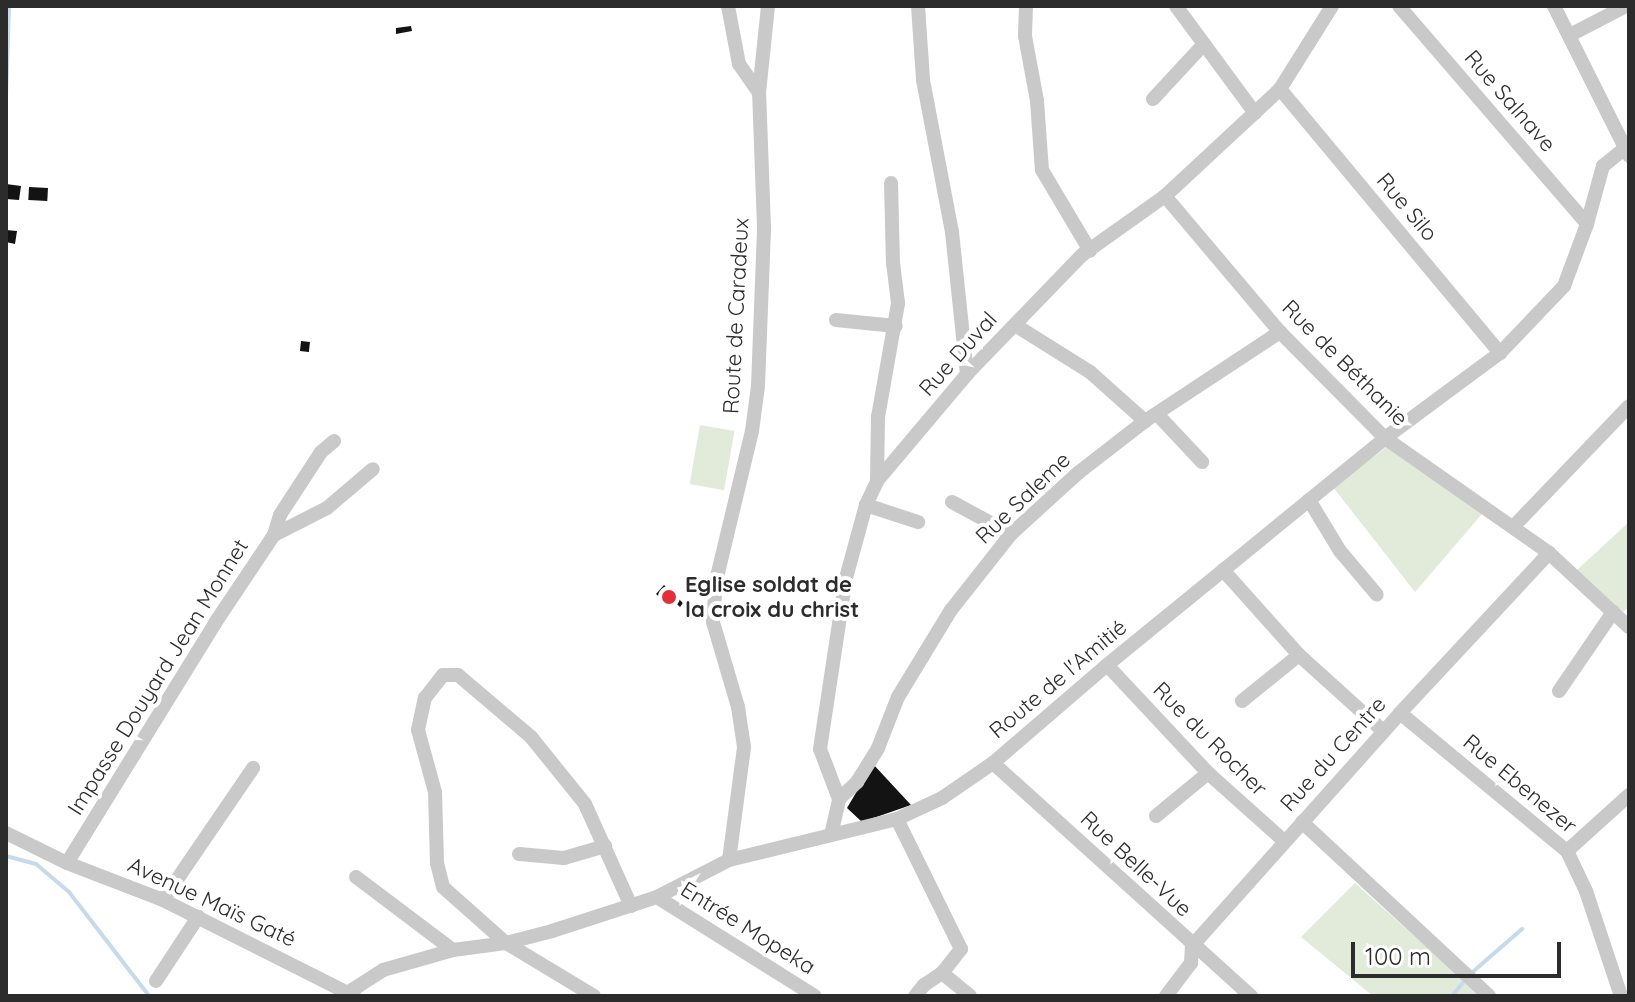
<!DOCTYPE html>
<meta charset="utf-8">
<style>
body{margin:0}
#map{position:relative;width:1635px;height:1002px;overflow:hidden;background:#fff;font-family:Quicksand,sans-serif}
div>[style]{position:absolute}
[style*='--x']{left:calc(var(--x)*1px);top:calc(var(--y)*1px);width:calc(var(--w)*1px);rotate:calc(var(--a)*1deg)}
.green>*{inset:0;background:#e2ead9;transform-origin:0 0}
.stream>*{height:4px;margin:-2px;padding:0 2px;transform-origin:2px;border-radius:2px;background:#c5dbea}
.building>*{inset:0;background:#131313;transform-origin:0 0}
.minor>*{height:14px;margin:-7px;padding:0 7px;transform-origin:7px;border-radius:7px;background:#c9c9c9}
.dots>*{width:22px;height:22px;translate:-50% -50%;box-sizing:border-box;border:4px solid #fff;border-radius:50%}
span{translate:-50% -50%;white-space:nowrap;text-align:center;line-height:1.15;-webkit-text-stroke:8px #fff;paint-order:stroke}
.street-label{font-size:22px;color:#2c2c2c}
.poi-label{font-size:22px;color:#2c2c2c;font-weight:700}
.left{translate:0 -50%;text-align:left}
.frame{position:absolute;inset:0;border:8px solid #2c2c2c;pointer-events:none}
.scale{position:absolute;left:1351px;top:942px;width:210px;height:36px;box-sizing:border-box;border:4px solid #2c2c2c;border-top:0;padding-left:10px;font-size:24px;line-height:28px;white-space:nowrap;color:#2c2c2c;-webkit-text-stroke:6px #fff;paint-order:stroke}
</style>
<div id="map">
<div class="green">
<i style="left:700px;top:425px;width:35px;height:60px;rotate:10deg"></i>
<i style="clip-path:polygon(1389px 445px,1482px 514px,1415px 592px,1333px 487px)"></i>
<i style="clip-path:polygon(1629px 522px,1629px 607px,1623px 612px,1577px 570px)"></i>
<i style="clip-path:polygon(1355px 883px,1481px 996px,1373px 996px,1301px 937px)"></i>
</div>
<div class="stream">
<i style="--x:6;--y:97;--w:91;--a:-88.1"></i>
<i style="--x:6;--y:856;--w:31;--a:15"></i>
<i style="--x:36;--y:864;--w:43;--a:40.3"></i>
<i style="--x:69;--y:892;--w:131;--a:52.4"></i>
<i style="--x:1452;--y:996;--w:26;--a:-51"></i>
<i style="--x:1468;--y:976;--w:72;--a:-41"></i>
</div>
<div class="building">
<i style="clip-path:polygon(411px 26px,412px 31px,396px 34px,396px 28px)"></i>
<i style="clip-path:polygon(6px 184px,21px 186px,19px 200px,6px 199px)"></i>
<i style="left:29px;top:187px;width:19px;height:13px;rotate:3deg"></i>
<i style="clip-path:polygon(6px 230px,17px 231px,15px 244px,6px 242px)"></i>
<i style="left:301px;top:341px;width:9px;height:10px;rotate:6deg"></i>
<i style="clip-path:polygon(664px 585px,683px 603px,680px 607px,675px 602px,671px 607px,656px 594px)"></i>
<i style="clip-path:polygon(873px 764px,911px 805px,862px 822px,847px 808px)"></i>
</div>
<div class="minor">
<i style="--x:728;--y:6;--w:59;--a:79.3"></i>
<i style="--x:739;--y:64;--w:35;--a:55"></i>
<i style="--x:918;--y:6;--w:74;--a:86.1"></i>
<i style="--x:923;--y:80;--w:155;--a:79.2"></i>
<i style="--x:952;--y:232;--w:143;--a:84"></i>
<i style="--x:1026;--y:6;--w:30;--a:92"></i>
<i style="--x:1025;--y:36;--w:66;--a:79.5"></i>
<i style="--x:1037;--y:101;--w:69;--a:85.9"></i>
<i style="--x:1042;--y:170;--w:94;--a:59.3"></i>
<i style="--x:1176;--y:6;--w:133;--a:53.6"></i>
<i style="--x:1399;--y:6;--w:288;--a:49.2"></i>
<i style="--x:1554;--y:6;--w:168;--a:63.4"></i>
<i style="--x:1570;--y:35;--w:63;--a:-27.4"></i>
<i style="--x:1280;--y:89;--w:344;--a:50.2"></i>
<i style="--x:1153;--y:99;--w:75;--a:-47.2"></i>
<i style="--x:1165;--y:196;--w:178;--a:49.8"></i>
<i style="--x:1280;--y:332;--w:149;--a:45.3"></i>
<i style="--x:1385;--y:438;--w:200;--a:35"></i>
<i style="--x:1549;--y:553;--w:109;--a:42.8"></i>
<i style="--x:836;--y:320;--w:60;--a:5.7"></i>
<i style="--x:1015;--y:325;--w:89;--a:32.1"></i>
<i style="--x:1090;--y:372;--w:74;--a:41.7"></i>
<i style="--x:1157;--y:414;--w:66;--a:46.8"></i>
<i style="--x:877;--y:481;--w:64;--a:-89.1"></i>
<i style="--x:878;--y:417;--w:116;--a:-80"></i>
<i style="--x:898;--y:303;--w:39;--a:-97"></i>
<i style="--x:893;--y:264;--w:81;--a:-91.4"></i>
<i style="--x:1309;--y:500;--w:60;--a:58.7"></i>
<i style="--x:1340;--y:551;--w:57;--a:49.9"></i>
<i style="--x:952;--y:502;--w:67;--a:28.5"></i>
<i style="--x:866;--y:505;--w:55;--a:18.1"></i>
<i style="--x:1514;--y:526;--w:166;--a:-46.2"></i>
<i style="--x:274;--y:535;--w:21;--a:-73"></i>
<i style="--x:280;--y:515;--w:75;--a:-56.9"></i>
<i style="--x:321;--y:452;--w:17;--a:-40"></i>
<i style="--x:1223;--y:570;--w:114;--a:48.2"></i>
<i style="--x:1299;--y:655;--w:113;--a:42.1"></i>
<i style="--x:1107;--y:665;--w:148;--a:46.9"></i>
<i style="--x:1208;--y:773;--w:102;--a:41.8"></i>
<i style="--x:1559;--y:691;--w:96;--a:-55.6"></i>
<i style="--x:1242;--y:701;--w:73;--a:-38.9"></i>
<i style="--x:1400;--y:713;--w:217;--a:39.6"></i>
<i style="--x:1567;--y:851;--w:44;--a:64.6"></i>
<i style="--x:1586;--y:891;--w:111;--a:71.6"></i>
<i style="--x:993;--y:763;--w:348;--a:42.1"></i>
<i style="--x:839;--y:799;--w:25;--a:-43"></i>
<i style="--x:857;--y:782;--w:40;--a:-58"></i>
<i style="--x:878;--y:748;--w:55;--a:-68.6"></i>
<i style="--x:898;--y:697;--w:102;--a:-58.7"></i>
<i style="--x:951;--y:610;--w:97;--a:-51.7"></i>
<i style="--x:1011;--y:534;--w:91;--a:-42.3"></i>
<i style="--x:1078;--y:473;--w:85;--a:-37.8"></i>
<i style="--x:1145;--y:421;--w:162;--a:-33.4"></i>
<i style="--x:1156;--y:816;--w:67;--a:-39.6"></i>
<i style="--x:897;--y:819;--w:145;--a:63.8"></i>
<i style="--x:961;--y:949;--w:31;--a:128"></i>
<i style="--x:942;--y:973;--w:22;--a:146"></i>
<i style="--x:924;--y:985;--w:14;--a:129"></i>
<i style="--x:1302;--y:822;--w:255;--a:42.9"></i>
<i style="--x:6;--y:833;--w:68;--a:26.2"></i>
<i style="--x:67;--y:863;--w:103;--a:21.1"></i>
<i style="--x:163;--y:900;--w:214;--a:26.7"></i>
<i style="--x:831;--y:835;--w:37;--a:-77"></i>
<i style="--x:839;--y:799;--w:53;--a:-110.8"></i>
<i style="--x:820;--y:749;--w:173;--a:-81.4"></i>
<i style="--x:846;--y:578;--w:76;--a:-74.7"></i>
<i style="--x:866;--y:505;--w:26;--a:-65"></i>
<i style="--x:877;--y:481;--w:140;--a:-49.9"></i>
<i style="--x:967;--y:374;--w:165;--a:-46"></i>
<i style="--x:1082;--y:255;--w:102;--a:-35.4"></i>
<i style="--x:1165;--y:196;--w:157;--a:-42.9"></i>
<i style="--x:1280;--y:89;--w:98;--a:-57.9"></i>
<i style="--x:1567;--y:851;--w:84;--a:-42.1"></i>
<i style="--x:519;--y:854;--w:45;--a:5.1"></i>
<i style="--x:564;--y:858;--w:43;--a:-16.3"></i>
<i style="--x:729;--y:860;--w:114;--a:-82.4"></i>
<i style="--x:744;--y:747;--w:40;--a:-98.5"></i>
<i style="--x:738;--y:707;--w:89;--a:-106.4"></i>
<i style="--x:713;--y:622;--w:41;--a:-85.8"></i>
<i style="--x:716;--y:581;--w:154;--a:-76.5"></i>
<i style="--x:752;--y:431;--w:45;--a:-82.4"></i>
<i style="--x:758;--y:386;--w:159;--a:-87.8"></i>
<i style="--x:764;--y:227;--w:134;--a:-92.1"></i>
<i style="--x:759;--y:93;--w:87;--a:-84.1"></i>
<i style="--x:67;--y:863;--w:282;--a:-58.3"></i>
<i style="--x:215;--y:623;--w:106;--a:-56.2"></i>
<i style="--x:274;--y:535;--w:59;--a:-27"></i>
<i style="--x:327;--y:508;--w:60;--a:-40.3"></i>
<i style="--x:356;--y:877;--w:121;--a:37"></i>
<i style="--x:657;--y:897;--w:186;--a:32.1"></i>
<i style="--x:163;--y:900;--w:160;--a:-55.7"></i>
<i style="--x:942;--y:973;--w:36;--a:39"></i>
<i style="--x:156;--y:981;--w:77;--a:-56.7"></i>
<i style="--x:349;--y:992;--w:40;--a:-32.9"></i>
<i style="--x:383;--y:970;--w:73;--a:-15.9"></i>
<i style="--x:453;--y:950;--w:53;--a:-7.5"></i>
<i style="--x:506;--y:943;--w:48;--a:-14.6"></i>
<i style="--x:552;--y:931;--w:110;--a:-17.9"></i>
<i style="--x:657;--y:897;--w:81;--a:-27.2"></i>
<i style="--x:729;--y:860;--w:173;--a:-13.7"></i>
<i style="--x:897;--y:819;--w:50;--a:-25"></i>
<i style="--x:942;--y:798;--w:62;--a:-34.5"></i>
<i style="--x:993;--y:763;--w:150;--a:-40.7"></i>
<i style="--x:1107;--y:665;--w:359;--a:-39.2"></i>
<i style="--x:1385;--y:438;--w:143;--a:-36.5"></i>
<i style="--x:1500;--y:353;--w:93;--a:-46.3"></i>
<i style="--x:1564;--y:286;--w:66;--a:-69.6"></i>
<i style="--x:1587;--y:224;--w:60;--a:-74.6"></i>
<i style="--x:1603;--y:166;--w:27;--a:-39"></i>
<i style="--x:594;--y:996;--w:103;--a:-148.9"></i>
<i style="--x:506;--y:943;--w:84;--a:-138.4"></i>
<i style="--x:443;--y:887;--w:25;--a:-104"></i>
<i style="--x:437;--y:863;--w:71;--a:-91.6"></i>
<i style="--x:435;--y:792;--w:64;--a:-105.3"></i>
<i style="--x:418;--y:730;--w:33;--a:-78"></i>
<i style="--x:425;--y:698;--w:29;--a:-52"></i>
<i style="--x:443;--y:675;--w:15;--a:0"></i>
<i style="--x:458;--y:675;--w:96;--a:40.3"></i>
<i style="--x:531;--y:737;--w:86;--a:51.1"></i>
<i style="--x:585;--y:804;--w:112;--a:65.7"></i>
<i style="--x:1166;--y:996;--w:41;--a:-52.9"></i>
<i style="--x:1191;--y:963;--w:17;--a:-87"></i>
<i style="--x:1192;--y:946;--w:312;--a:-48.2"></i>
<i style="--x:1400;--y:713;--w:219;--a:-47"></i>
</div>
<div class="dots">
<i style="left:669px;top:597px;background:#e22f38"></i>
</div>
<div class="street-label">
<span style="left:1510px;top:101px;rotate:49deg">Rue Salnave</span>
<span style="left:1407px;top:207px;rotate:50deg">Rue Silo</span>
<span style="left:736px;top:316px;rotate:-87deg">Route de Caradeux</span>
<span style="left:958px;top:354px;rotate:-48deg">Rue Duval</span>
<span style="left:1345px;top:363px;rotate:45deg">Rue de Béthanie</span>
<span style="left:1023px;top:498px;rotate:-44deg">Rue Saleme</span>
<span style="left:158px;top:677px;rotate:-58deg">Impasse Douyard Jean Monnet</span>
<span style="left:1058px;top:679px;rotate:-40deg">Route de l'Amitié</span>
<span style="left:1210px;top:739px;rotate:45deg">Rue du Rocher</span>
<span style="left:1333px;top:754px;rotate:-48deg">Rue du Centre</span>
<span style="left:1520px;top:784px;rotate:40deg">Rue Ebenezer</span>
<span style="left:1136px;top:864px;rotate:43deg">Rue Belle-Vue</span>
<span style="left:212px;top:902px;rotate:25deg">Avenue Maïs Gaté</span>
<span style="left:748px;top:928px;rotate:32deg">Entrée Mopeka</span>
</div>
<div class="poi-label">
<span class="left" style="left:685px;top:597px">Eglise soldat de<br>la croix du christ</span>
</div>
<div class="frame"></div>
<div class="scale">100 m</div>
</div>
